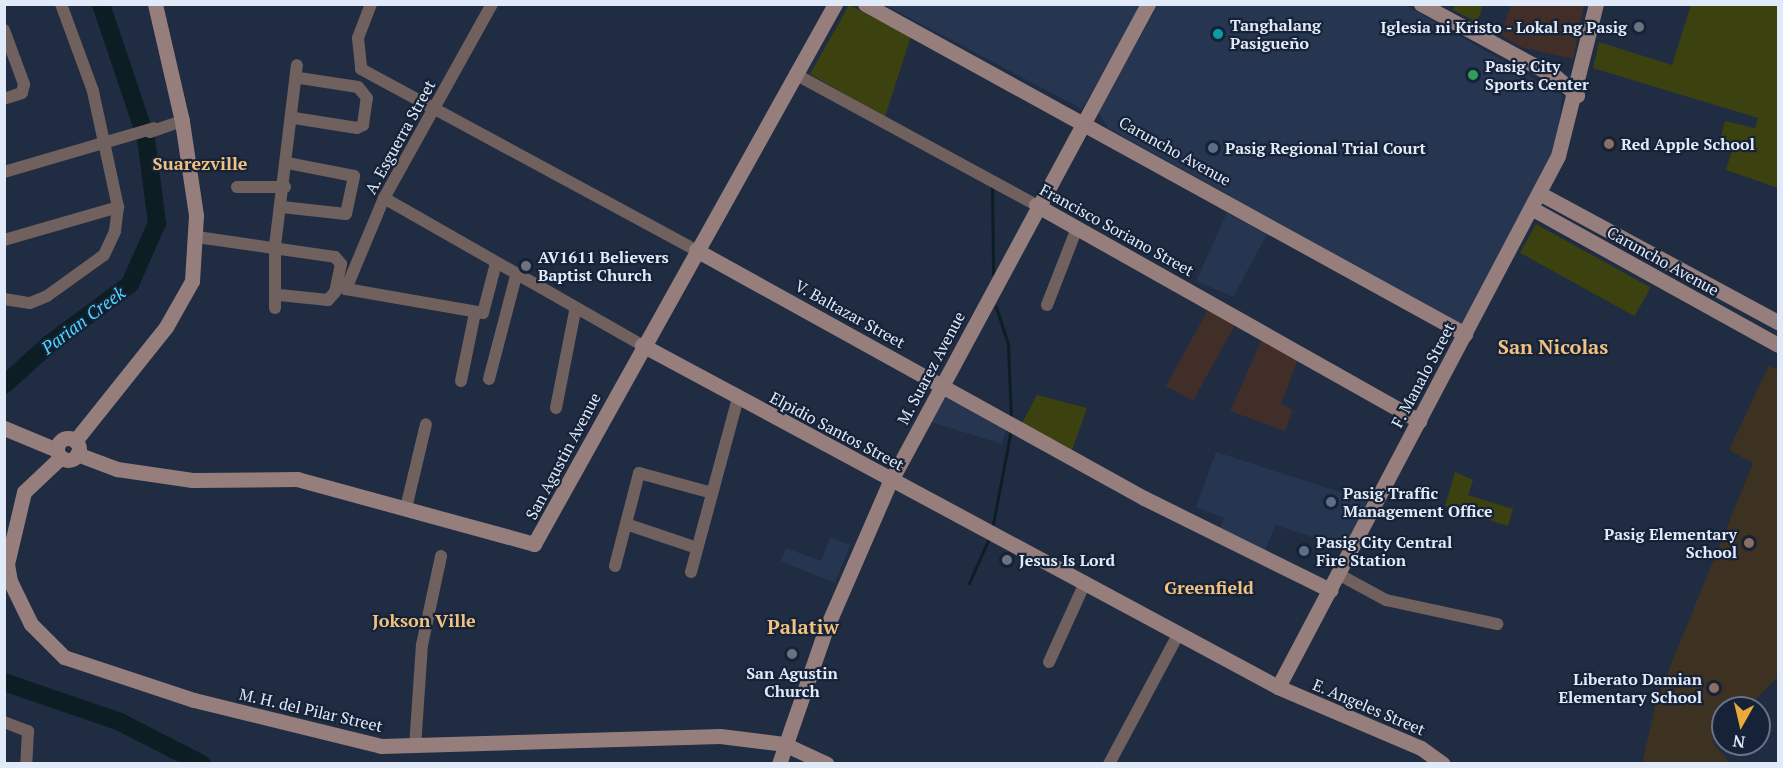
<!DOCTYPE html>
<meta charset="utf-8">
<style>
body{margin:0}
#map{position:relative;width:1783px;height:768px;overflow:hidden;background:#202c42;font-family:"PT Serif",serif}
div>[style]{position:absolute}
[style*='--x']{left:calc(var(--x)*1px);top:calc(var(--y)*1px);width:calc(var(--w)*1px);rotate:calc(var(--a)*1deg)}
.built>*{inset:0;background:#263650}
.industrial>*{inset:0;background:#412e29;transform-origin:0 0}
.education>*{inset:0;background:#3d3122}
.green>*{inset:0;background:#3c4110;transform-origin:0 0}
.stream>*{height:3px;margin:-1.5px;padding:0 1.5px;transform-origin:1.5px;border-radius:1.5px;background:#0c1e24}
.river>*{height:18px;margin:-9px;padding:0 9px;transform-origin:9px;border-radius:9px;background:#0c1e24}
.street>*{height:12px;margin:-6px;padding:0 6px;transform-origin:6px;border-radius:6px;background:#70615f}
.secondary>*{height:15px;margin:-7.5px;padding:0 7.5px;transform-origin:7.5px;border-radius:7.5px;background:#957e7b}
.secondary>.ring{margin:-7.5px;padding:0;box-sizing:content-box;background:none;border:15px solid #957e7b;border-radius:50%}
.dots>*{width:16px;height:16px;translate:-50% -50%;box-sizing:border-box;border:3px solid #162237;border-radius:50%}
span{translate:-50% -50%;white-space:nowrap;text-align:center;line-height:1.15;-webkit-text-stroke:4.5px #162237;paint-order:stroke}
.poi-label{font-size:16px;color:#e1eaf8;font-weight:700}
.left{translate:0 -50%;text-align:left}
.right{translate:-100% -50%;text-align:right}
.street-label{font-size:16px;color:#e1eaf8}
.neighbourhood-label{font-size:18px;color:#f0c17f;font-weight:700}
.water-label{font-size:18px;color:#4cd8fd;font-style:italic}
.quarter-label{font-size:20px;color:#f0c17f;font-weight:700}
.frame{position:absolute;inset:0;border:6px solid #e1eaf8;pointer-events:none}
.north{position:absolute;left:1711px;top:696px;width:60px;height:60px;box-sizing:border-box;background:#162237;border:2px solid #677284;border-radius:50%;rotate:188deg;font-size:16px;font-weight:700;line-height:24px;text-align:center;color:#e1eaf8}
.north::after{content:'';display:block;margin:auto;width:21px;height:27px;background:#eca93b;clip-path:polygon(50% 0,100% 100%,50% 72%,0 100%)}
</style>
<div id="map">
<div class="built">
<i style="clip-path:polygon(1404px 4px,1562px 95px,1557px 150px,1462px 325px,1108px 128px,1098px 112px,1158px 5px)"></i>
<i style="clip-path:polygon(885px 5px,1142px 5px,1082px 109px)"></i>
<i style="clip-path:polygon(1227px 213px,1267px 234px,1233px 297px,1196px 281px)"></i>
<i style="clip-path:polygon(946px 397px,1006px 430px,1002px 444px,931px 422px)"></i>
<i style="clip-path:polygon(1216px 452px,1368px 501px,1345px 547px,1275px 525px,1263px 556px,1218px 534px,1224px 518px,1196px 507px)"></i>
<i style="clip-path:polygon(830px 537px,850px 545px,835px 583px,781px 561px,786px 548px,821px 561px)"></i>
</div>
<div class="industrial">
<i style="clip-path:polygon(1511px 5px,1584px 5px,1573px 59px,1521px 47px,1501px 35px)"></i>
<i style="left:1209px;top:308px;width:31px;height:89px;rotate:29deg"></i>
<i style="clip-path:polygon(1262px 339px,1298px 359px,1281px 404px,1293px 410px,1285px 431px,1230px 411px)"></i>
</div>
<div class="education">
<i style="clip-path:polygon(1769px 365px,1778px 370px,1778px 677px,1747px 708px,1723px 708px,1723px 731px,1712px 741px,1730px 763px,1642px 763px,1657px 699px,1753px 463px,1729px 450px)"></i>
</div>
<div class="green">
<i style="clip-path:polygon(849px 5px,911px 36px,885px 117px,810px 74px)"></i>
<i style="clip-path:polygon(1455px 5px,1483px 5px,1477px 22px,1453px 10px)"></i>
<i style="clip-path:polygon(1691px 5px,1778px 5px,1778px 188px,1726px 170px,1733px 146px,1720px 140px,1725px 121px,1755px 128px,1758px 118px,1593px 68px,1599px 42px,1672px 65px)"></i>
<i style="left:1536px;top:224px;width:131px;height:33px;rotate:29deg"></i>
<i style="clip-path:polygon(1037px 395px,1087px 408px,1072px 450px,1022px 423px)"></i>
<i style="clip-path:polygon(1455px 472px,1473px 480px,1468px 495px,1513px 509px,1508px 526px,1445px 506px)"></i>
</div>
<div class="stream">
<i style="--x:992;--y:186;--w:88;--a:89.3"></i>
<i style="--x:996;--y:307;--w:40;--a:72"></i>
<i style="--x:1008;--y:345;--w:75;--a:87.7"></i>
<i style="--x:992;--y:529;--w:102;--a:-79.2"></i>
<i style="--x:969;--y:583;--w:49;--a:-66"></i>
</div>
<div class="river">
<i style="--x:4;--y:385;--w:59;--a:-42.3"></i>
<i style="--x:48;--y:345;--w:102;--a:-36.6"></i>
<i style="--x:130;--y:284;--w:67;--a:-66.1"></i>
<i style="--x:157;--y:223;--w:86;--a:-97.4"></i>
<i style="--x:146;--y:138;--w:141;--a:-108.6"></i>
<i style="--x:4;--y:682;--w:123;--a:19"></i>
<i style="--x:120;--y:722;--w:92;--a:27.1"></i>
</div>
<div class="street">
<i style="--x:371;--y:4;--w:36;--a:111"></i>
<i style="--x:358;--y:38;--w:31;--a:84"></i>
<i style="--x:361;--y:69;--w:381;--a:28.4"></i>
<i style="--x:492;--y:4;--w:222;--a:119.1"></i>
<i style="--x:384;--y:198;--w:99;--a:112.7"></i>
<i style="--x:346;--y:289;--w:139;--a:9.9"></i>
<i style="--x:483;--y:313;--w:52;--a:-75.4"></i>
<i style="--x:4;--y:30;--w:58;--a:69.7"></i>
<i style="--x:24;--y:84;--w:9;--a:103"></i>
<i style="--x:22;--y:93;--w:19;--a:162"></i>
<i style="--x:795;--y:74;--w:274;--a:28.5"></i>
<i style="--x:294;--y:118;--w:64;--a:9"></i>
<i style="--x:357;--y:128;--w:7;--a:-27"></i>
<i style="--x:363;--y:125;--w:27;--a:-82"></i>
<i style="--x:367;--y:98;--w:14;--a:-129"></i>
<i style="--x:358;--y:87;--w:60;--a:-171.3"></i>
<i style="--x:150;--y:132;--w:34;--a:-19"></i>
<i style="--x:4;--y:172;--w:156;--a:-16.3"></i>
<i style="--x:237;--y:187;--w:48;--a:0"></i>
<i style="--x:384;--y:198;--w:297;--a:29.7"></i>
<i style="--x:282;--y:207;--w:64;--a:6.2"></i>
<i style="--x:346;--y:214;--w:39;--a:-78"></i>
<i style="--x:354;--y:176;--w:67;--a:-168.9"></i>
<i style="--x:197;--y:237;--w:139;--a:8.2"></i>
<i style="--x:335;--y:257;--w:9;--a:49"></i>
<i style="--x:341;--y:264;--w:29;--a:102"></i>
<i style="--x:335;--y:292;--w:11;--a:131"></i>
<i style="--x:328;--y:300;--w:49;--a:-174.2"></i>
<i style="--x:4;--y:240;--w:119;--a:-16.1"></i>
<i style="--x:4;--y:299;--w:26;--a:9"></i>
<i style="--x:30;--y:303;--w:18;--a:-22"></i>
<i style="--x:47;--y:296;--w:70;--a:-35.7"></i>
<i style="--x:104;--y:255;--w:26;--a:-65"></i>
<i style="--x:115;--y:231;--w:24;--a:-83"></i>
<i style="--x:118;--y:207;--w:119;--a:-102.2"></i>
<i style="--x:93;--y:91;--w:93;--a:-110.2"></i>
<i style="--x:1047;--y:305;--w:83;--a:-68.7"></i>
<i style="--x:275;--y:308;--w:62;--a:-90"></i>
<i style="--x:275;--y:246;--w:182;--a:-83.1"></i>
<i style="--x:489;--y:379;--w:106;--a:-75.3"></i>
<i style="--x:461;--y:381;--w:69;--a:-78.4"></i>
<i style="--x:556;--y:408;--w:99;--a:-78.9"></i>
<i style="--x:406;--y:508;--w:86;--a:-76.6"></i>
<i style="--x:626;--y:524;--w:75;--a:18.7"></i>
<i style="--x:615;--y:566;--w:96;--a:-75.5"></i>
<i style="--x:639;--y:473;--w:76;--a:15.3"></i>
<i style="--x:691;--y:572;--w:180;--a:-74.9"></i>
<i style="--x:1338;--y:574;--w:55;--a:28.4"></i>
<i style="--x:1386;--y:600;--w:114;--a:12.2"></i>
<i style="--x:1049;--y:662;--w:87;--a:-65.5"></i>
<i style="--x:4;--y:722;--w:26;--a:21"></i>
<i style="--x:28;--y:731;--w:33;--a:93"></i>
<i style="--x:415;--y:747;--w:102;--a:-86.1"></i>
<i style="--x:422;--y:645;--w:91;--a:-77.9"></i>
<i style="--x:1109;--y:764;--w:149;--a:-61.9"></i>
</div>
<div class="secondary">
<i style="--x:865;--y:4;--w:685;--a:28.81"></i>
<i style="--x:1421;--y:4;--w:153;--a:28.4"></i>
<i style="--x:1556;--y:77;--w:28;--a:41"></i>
<i style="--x:1539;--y:193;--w:272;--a:28.4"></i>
<i style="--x:1036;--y:205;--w:440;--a:29.4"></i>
<i style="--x:1531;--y:208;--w:282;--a:29"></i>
<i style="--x:696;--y:250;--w:512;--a:28.97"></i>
<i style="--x:1144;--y:498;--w:208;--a:26.3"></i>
<i style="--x:642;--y:345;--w:722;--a:28.27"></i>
<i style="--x:1278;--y:687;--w:155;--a:23.1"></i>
<i style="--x:1421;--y:748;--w:27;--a:36"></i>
<i style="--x:4;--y:428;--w:57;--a:22.5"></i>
<i class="ring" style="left:57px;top:438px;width:7px;height:7px"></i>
<i style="--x:75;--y:441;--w:146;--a:-51.4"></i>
<i style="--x:166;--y:327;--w:53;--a:-60.5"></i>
<i style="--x:192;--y:281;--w:66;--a:-86.5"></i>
<i style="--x:196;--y:215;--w:95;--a:-98.5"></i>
<i style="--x:182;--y:121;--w:120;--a:-103"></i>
<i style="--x:77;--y:454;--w:43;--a:20.6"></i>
<i style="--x:117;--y:469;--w:76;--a:8.3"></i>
<i style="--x:192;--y:480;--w:105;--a:-0.5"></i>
<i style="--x:297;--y:479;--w:246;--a:15.3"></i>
<i style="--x:534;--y:544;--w:618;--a:-60.86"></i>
<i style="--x:61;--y:457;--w:51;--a:136.6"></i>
<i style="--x:24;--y:492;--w:74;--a:103.3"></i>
<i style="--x:7;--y:564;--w:17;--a:80"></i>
<i style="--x:10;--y:581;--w:48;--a:64"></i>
<i style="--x:31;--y:624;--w:47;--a:45"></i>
<i style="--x:64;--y:657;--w:137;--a:18.3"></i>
<i style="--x:194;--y:700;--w:193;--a:13.8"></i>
<i style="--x:381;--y:746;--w:339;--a:-1.7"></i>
<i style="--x:720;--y:736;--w:64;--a:7.1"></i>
<i style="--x:784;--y:744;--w:47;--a:24.9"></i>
<i style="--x:1278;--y:687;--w:600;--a:-62.2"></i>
<i style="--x:1558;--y:156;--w:157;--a:-76"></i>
<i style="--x:779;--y:764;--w:141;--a:-70.9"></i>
<i style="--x:825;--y:631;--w:158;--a:-66.5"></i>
<i style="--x:888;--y:486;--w:548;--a:-61.66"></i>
</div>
<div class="dots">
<i style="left:1639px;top:27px;background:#6b7280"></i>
<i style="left:1218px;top:34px;background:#0f9aa8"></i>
<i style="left:1473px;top:75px;background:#2e9e5b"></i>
<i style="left:1609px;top:144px;background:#8d6e63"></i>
<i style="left:1213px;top:148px;background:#5c6f8a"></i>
<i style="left:526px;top:266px;background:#6b7280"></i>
<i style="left:1331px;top:502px;background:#5c6f8a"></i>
<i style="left:1749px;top:543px;background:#8d6e63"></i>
<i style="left:1304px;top:551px;background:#5c6f8a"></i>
<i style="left:1007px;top:560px;background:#6b7280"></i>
<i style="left:792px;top:654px;background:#6b7280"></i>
<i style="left:1714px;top:688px;background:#8d6e63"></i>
</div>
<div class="poi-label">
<span class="left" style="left:1230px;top:34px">Tanghalang<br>Pasigueño</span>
<span class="right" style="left:1627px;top:27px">Iglesia ni Kristo - Lokal ng Pasig</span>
<span class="left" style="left:1485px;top:75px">Pasig City<br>Sports Center</span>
<span class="left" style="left:1621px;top:144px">Red Apple School</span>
<span class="left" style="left:1225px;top:148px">Pasig Regional Trial Court</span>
<span class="left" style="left:538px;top:266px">AV1611 Believers<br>Baptist Church</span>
<span class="left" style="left:1343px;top:502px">Pasig Traffic<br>Management Office</span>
<span class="right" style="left:1737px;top:543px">Pasig Elementary<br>School</span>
<span class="left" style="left:1316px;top:551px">Pasig City Central<br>Fire Station</span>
<span class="left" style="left:1019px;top:560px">Jesus Is Lord</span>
<span style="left:792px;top:682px">San Agustin<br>Church</span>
<span class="right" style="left:1702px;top:688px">Liberato Damian<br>Elementary School</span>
</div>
<div class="street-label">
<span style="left:400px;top:137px;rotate:-61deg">A. Esguerra Street</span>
<span style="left:1175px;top:151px;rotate:29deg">Caruncho Avenue</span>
<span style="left:1117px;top:230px;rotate:29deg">Francisco Soriano Street</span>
<span style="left:1663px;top:261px;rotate:29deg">Caruncho Avenue</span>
<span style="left:850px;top:314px;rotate:29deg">V. Baltazar Street</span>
<span style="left:931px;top:368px;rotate:-62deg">M. Suarez Avenue</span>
<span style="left:1423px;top:375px;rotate:-62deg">F. Manalo Street</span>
<span style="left:837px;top:431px;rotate:28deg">Elpidio Santos Street</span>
<span style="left:563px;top:456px;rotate:-62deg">San Agustin Avenue</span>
<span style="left:1369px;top:707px;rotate:23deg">E. Angeles Street</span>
<span style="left:311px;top:710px;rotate:13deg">M. H. del Pilar Street</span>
</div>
<div class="neighbourhood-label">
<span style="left:200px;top:163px">Suarezville</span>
<span style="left:1209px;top:587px">Greenfield</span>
<span style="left:424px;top:620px">Jokson Ville</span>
</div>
<div class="water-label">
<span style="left:83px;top:320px;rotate:-37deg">Parian Creek</span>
</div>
<div class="quarter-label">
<span style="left:1553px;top:346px">San Nicolas</span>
<span style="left:803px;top:626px">Palatiw</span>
</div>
<div class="frame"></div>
<div class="north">N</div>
</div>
